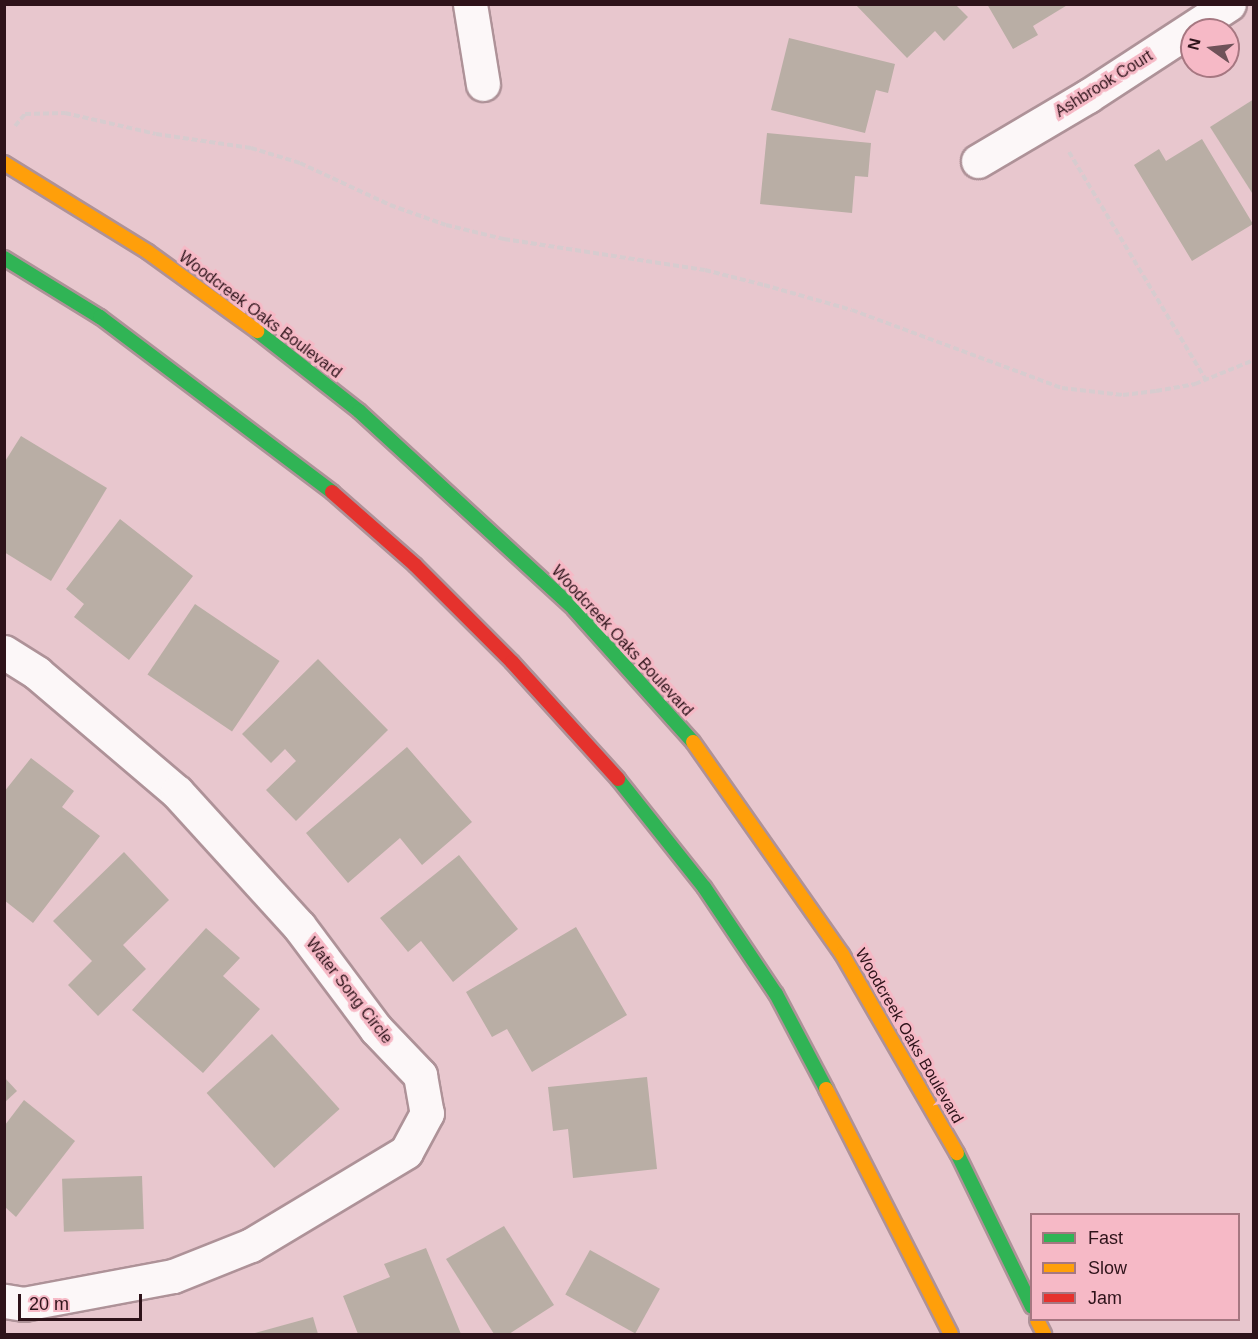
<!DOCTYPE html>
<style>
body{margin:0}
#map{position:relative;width:1258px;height:1339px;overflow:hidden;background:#e8c7ce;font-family:Arial,sans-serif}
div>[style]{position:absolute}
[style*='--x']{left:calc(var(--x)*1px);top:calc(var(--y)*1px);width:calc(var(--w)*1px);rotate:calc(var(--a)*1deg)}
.building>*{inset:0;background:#b9aea5;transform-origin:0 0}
.path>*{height:4px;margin-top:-2px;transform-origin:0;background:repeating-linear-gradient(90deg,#d7cccf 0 6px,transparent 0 9px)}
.roads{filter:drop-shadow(2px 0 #ae9298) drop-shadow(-2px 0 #ae9298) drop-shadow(0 2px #ae9298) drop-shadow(0 -2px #ae9298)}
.street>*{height:33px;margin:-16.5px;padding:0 16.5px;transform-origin:16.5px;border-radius:16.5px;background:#fcf7f8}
.fast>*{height:14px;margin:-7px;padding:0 7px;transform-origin:7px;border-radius:7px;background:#30b455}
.slow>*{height:14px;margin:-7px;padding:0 7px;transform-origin:7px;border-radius:7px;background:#ff9f0a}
.jam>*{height:14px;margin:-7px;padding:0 7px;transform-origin:7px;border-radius:7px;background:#e5322d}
span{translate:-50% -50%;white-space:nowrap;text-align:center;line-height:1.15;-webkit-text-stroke:6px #f6b9c6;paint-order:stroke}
.street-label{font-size:16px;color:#2e131a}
.frame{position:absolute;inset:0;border:6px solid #2e131a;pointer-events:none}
.legend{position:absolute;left:1030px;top:1213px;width:210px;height:108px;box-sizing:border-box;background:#f6b9c6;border:2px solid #a67781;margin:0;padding:8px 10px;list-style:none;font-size:18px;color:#2e131a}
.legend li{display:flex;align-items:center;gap:12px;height:30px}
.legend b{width:30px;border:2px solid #a67781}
.north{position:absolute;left:1180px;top:18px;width:60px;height:60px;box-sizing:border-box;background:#f6b9c6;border:2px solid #a67781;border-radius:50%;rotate:284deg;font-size:16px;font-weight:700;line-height:24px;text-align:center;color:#2e131a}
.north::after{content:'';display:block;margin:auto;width:21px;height:27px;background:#6f5259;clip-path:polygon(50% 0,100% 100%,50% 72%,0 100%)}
.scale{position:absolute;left:18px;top:1294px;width:124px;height:27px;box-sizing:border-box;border:3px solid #2e131a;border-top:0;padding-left:8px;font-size:18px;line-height:21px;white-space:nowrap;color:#2e131a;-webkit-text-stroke:4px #f6b9c6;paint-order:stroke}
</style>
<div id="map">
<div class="building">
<i style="clip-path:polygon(855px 4px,955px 4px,968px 17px,944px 41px,935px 31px,907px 58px)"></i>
<i style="clip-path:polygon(987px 4px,1069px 4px,1033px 26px,1038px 35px,1013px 49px)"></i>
<i style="clip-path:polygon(789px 38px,895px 64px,888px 93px,876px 90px,865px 133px,771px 110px)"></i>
<i style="clip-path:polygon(1254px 99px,1254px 196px,1210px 127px)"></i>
<i style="clip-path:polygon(767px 133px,871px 143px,868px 177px,855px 176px,852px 213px,760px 204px)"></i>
<i style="clip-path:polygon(1202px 139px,1253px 224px,1192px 261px,1134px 165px,1159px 149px,1166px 161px)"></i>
<i style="clip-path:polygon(21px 436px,107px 488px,51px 581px,4px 552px,4px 463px)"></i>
<i style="clip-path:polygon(120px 519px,193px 576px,129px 660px,74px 617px,84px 604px,66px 589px)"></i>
<i style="left:195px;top:604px;width:102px;height:85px;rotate:34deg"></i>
<i style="clip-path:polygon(318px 659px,388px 730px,296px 821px,266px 790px,296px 761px,285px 749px,271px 763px,242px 734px)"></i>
<i style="clip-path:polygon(407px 747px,472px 822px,422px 865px,400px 838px,348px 883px,306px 833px)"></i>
<i style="clip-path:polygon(31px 758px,74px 791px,62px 807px,100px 836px,33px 923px,4px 900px,4px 792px)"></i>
<i style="clip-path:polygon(124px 852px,169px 900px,123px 945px,146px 969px,98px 1016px,68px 985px,92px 961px,53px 921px)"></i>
<i style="clip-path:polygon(459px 855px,518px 929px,453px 982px,421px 941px,408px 952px,380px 918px)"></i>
<i style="clip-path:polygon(576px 927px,627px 1015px,532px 1072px,507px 1029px,492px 1037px,466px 992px)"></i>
<i style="clip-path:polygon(206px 928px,240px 958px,223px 976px,260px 1009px,203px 1073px,132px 1010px)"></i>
<i style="left:272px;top:1034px;width:101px;height:88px;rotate:48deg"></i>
<i style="clip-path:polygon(4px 1077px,17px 1091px,4px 1103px)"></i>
<i style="clip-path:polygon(647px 1077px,657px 1169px,573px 1178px,568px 1129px,553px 1131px,548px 1087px)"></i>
<i style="clip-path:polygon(24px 1100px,75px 1141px,16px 1217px,5px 1207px,5px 1125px)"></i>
<i style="left:142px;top:1176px;width:53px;height:80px;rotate:88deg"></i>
<i style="clip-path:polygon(504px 1226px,554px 1305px,509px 1334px,494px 1334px,446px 1259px)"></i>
<i style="clip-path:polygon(426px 1248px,461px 1334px,358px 1334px,343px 1296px,390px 1277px,384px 1264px)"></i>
<i style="left:590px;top:1250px;width:80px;height:51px;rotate:29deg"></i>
<i style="clip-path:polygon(313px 1317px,318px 1334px,251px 1334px)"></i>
</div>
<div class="path">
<i style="--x:15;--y:126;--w:16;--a:-50"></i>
<i style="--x:25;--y:114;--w:40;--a:-1.4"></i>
<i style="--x:65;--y:113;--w:93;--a:13"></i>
<i style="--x:156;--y:134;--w:96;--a:8.4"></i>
<i style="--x:251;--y:148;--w:51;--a:17"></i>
<i style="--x:300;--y:163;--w:99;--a:25"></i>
<i style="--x:390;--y:205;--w:59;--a:19.7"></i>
<i style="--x:446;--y:225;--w:60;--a:13.6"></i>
<i style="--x:504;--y:239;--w:203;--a:8.8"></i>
<i style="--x:705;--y:270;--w:61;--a:14.3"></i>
<i style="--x:764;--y:285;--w:91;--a:15.9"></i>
<i style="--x:852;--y:310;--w:224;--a:20.4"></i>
<i style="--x:1062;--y:388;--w:61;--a:6.5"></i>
<i style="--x:1123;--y:395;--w:33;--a:-7"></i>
<i style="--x:1156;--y:391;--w:40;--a:-10"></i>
<i style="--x:1195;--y:384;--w:64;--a:-22.1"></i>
<i style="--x:1069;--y:152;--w:266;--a:59"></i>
</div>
<div class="roads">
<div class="street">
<i style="--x:470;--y:4;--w:81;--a:80.8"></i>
<i style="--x:978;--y:161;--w:128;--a:-30.6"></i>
<i style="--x:1088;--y:96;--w:168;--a:-33.1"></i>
<i style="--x:4;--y:652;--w:39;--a:32"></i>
<i style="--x:37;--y:673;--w:184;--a:40.4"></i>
<i style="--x:177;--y:792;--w:181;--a:47.7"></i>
<i style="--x:299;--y:926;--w:129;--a:53.2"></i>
<i style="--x:376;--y:1029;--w:64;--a:46.3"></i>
<i style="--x:420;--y:1075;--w:39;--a:80"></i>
<i style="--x:427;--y:1113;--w:44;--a:118.3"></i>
<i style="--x:406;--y:1152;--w:181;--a:149"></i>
<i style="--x:251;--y:1245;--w:84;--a:158.3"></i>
<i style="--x:173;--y:1276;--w:152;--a:169.4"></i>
<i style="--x:24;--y:1304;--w:20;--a:-171"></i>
</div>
<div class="fast">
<i style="--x:4;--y:258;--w:113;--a:31.6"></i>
<i style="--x:100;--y:317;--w:291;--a:37"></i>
<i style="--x:257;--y:331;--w:130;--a:38.1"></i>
<i style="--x:359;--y:411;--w:292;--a:42.6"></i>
<i style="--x:574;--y:609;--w:178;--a:48.2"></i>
<i style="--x:618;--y:779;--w:138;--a:51.5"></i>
<i style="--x:704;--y:887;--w:129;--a:56.1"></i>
<i style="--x:776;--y:994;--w:107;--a:62.2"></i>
<i style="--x:957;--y:1153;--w:171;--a:64"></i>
</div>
<div class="slow">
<i style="--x:4;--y:163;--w:169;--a:31.7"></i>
<i style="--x:148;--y:252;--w:135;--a:35.9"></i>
<i style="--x:693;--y:742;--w:259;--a:54.9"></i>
<i style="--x:842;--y:954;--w:230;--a:60"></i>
<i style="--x:826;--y:1089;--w:275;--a:63"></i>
<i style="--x:1037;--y:1320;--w:16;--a:63"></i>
</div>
<div class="jam">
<i style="--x:332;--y:492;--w:111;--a:41.3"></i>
<i style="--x:415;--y:565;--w:137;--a:45"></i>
<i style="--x:512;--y:662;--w:158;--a:47.8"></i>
</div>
</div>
<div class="street-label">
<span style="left:1104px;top:84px;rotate:-32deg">Ashbrook Court</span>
<span style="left:260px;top:315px;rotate:37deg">Woodcreek Oaks Boulevard</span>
<span style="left:622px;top:641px;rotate:47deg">Woodcreek Oaks Boulevard</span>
<span style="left:349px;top:991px;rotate:52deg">Water Song Circle</span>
<span style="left:909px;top:1036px;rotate:60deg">Woodcreek Oaks Boulevard</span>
</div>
<div class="frame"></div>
<ul class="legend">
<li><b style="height:8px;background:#30b455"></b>Fast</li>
<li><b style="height:8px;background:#ff9f0a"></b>Slow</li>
<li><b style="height:8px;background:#e5322d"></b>Jam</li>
</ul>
<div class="north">N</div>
<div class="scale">20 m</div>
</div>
